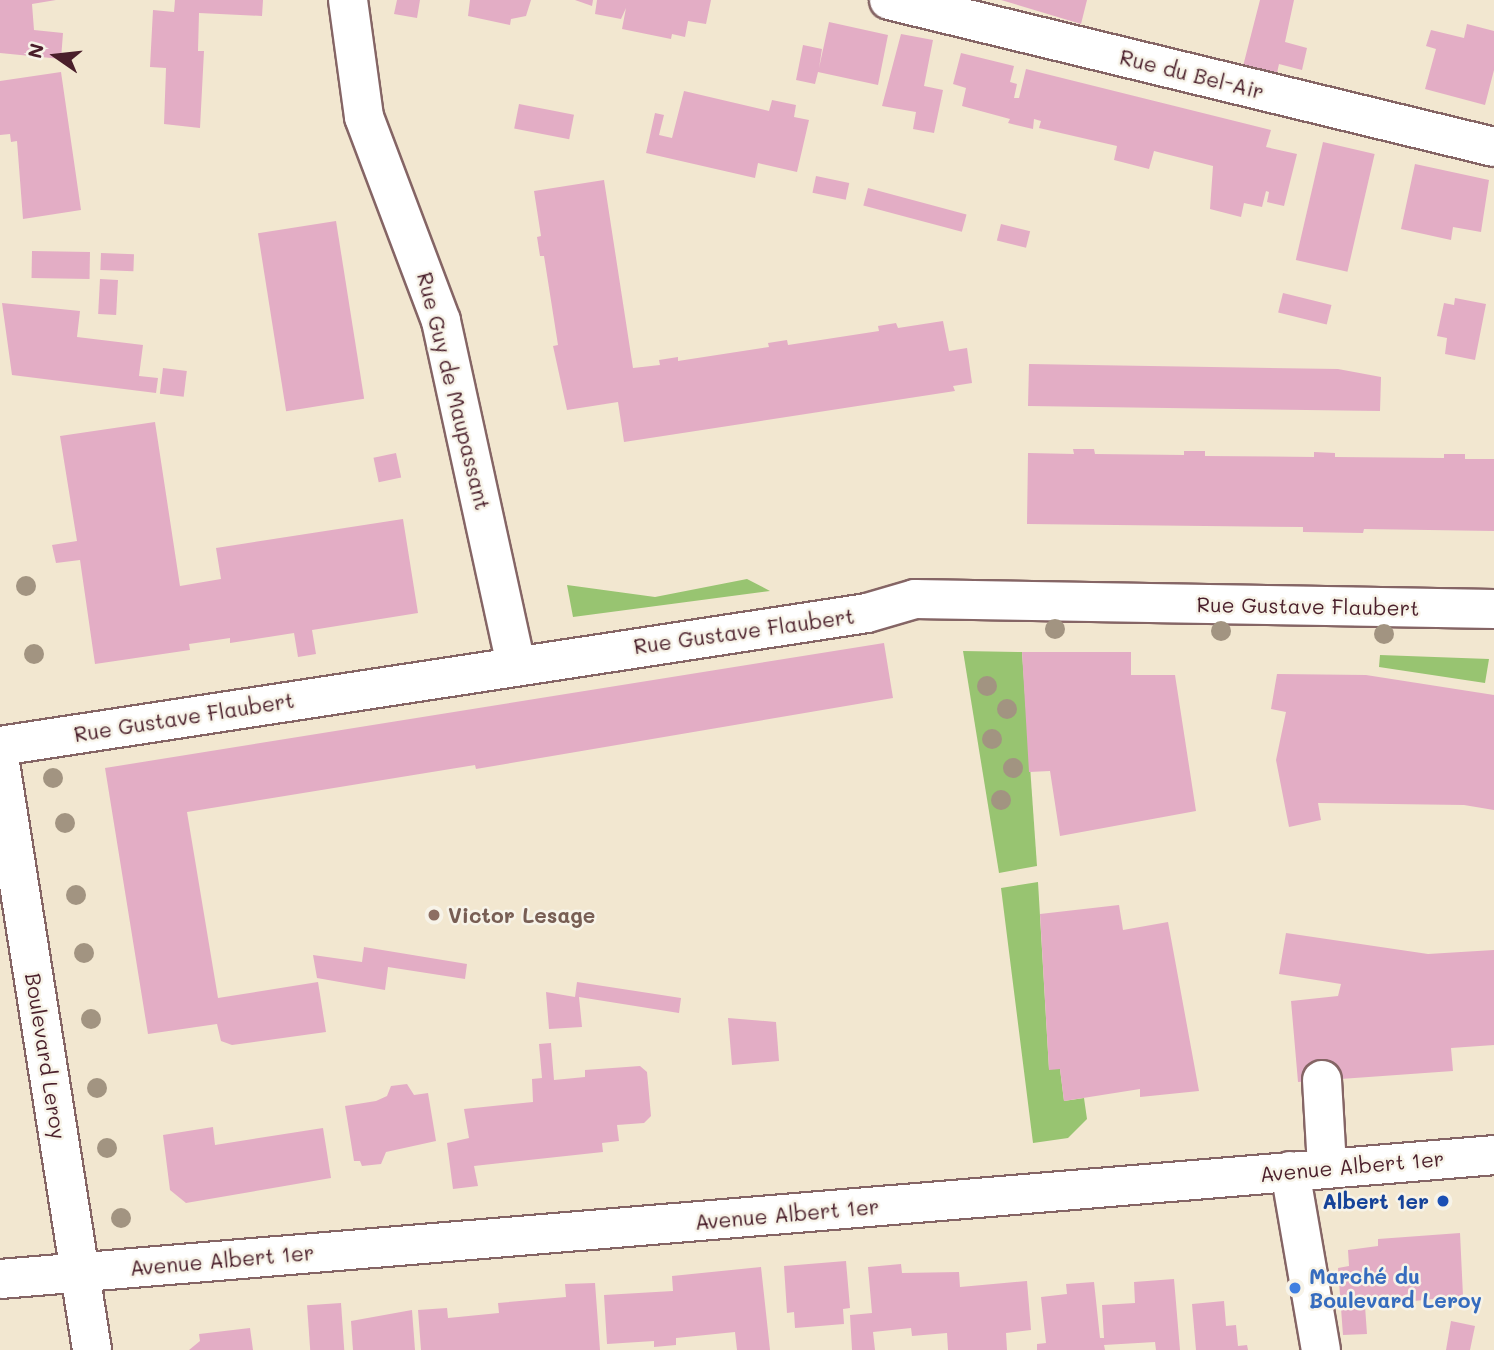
<!DOCTYPE html>
<meta charset="utf-8">
<style>
body{margin:0}
#map{position:relative;width:1494px;height:1350px;overflow:hidden;background:#f2e7d0;font-family:Mali,sans-serif}
div>[style]{position:absolute}
[style*='--x']{left:calc(var(--x)*1px);top:calc(var(--y)*1px);width:calc(var(--w)*1px);rotate:calc(var(--a)*1deg)}
.green>*{inset:0;background:#98c471}
.building>*{inset:0;background:#e3adc5;transform-origin:0 0}
.roads{filter:drop-shadow(2px 0 #856565) drop-shadow(-2px 0 #856565) drop-shadow(0 2px #856565) drop-shadow(0 -2px #856565)}
.minor>*{height:38px;margin:-19px;padding:0 19px;transform-origin:19px;border-radius:19px;background:#fff}
.major>*{height:38px;margin:-19px;padding:0 19px;transform-origin:19px;border-radius:19px;background:#fff}
.trees>*{width:20px;height:20px;margin:-10px;border-radius:50%;background:#a29481}
.dots>*{width:19px;height:19px;translate:-50% -50%;box-sizing:border-box;border:4px solid #f7f3e8;border-radius:50%}
span{translate:-50% -50%;white-space:nowrap;text-align:center;line-height:1.15;-webkit-text-stroke:5px #f7f3e8;paint-order:stroke}
.street-label{font-size:21px;color:#4a1f2b}
.education-label{font-size:21px;color:#785e54;font-weight:700}
.left{translate:0 -50%;text-align:left}
.transit-label{font-size:21px;color:#164399;font-weight:700}
.right{translate:-100% -50%;text-align:right}
.shop-label{font-size:21px;color:#366cbe;font-weight:700}
.north{position:absolute;left:21px;top:21px;width:70px;height:70px;-webkit-text-stroke:5px #f7f3e8;paint-order:stroke;rotate:284deg;font-size:19px;font-weight:700;line-height:28px;text-align:center;color:#4a1f2b}
.north::after{content:'';display:block;margin:auto;width:24px;height:32px;background:#4a1f2b;clip-path:polygon(50% 0,100% 100%,50% 72%,0 100%)}
</style>
<div id="map">
<div class="green">
<i style="clip-path:polygon(747px 579px,770px 591px,573px 617px,567px 585px,655px 597px)"></i>
<i style="clip-path:polygon(963px 651px,1022px 652px,1037px 866px,999px 873px)"></i>
<i style="clip-path:polygon(1380px 655px,1489px 659px,1485px 683px,1379px 667px)"></i>
<i style="clip-path:polygon(1038px 882px,1049px 1069px,1060px 1069px,1064px 1101px,1084px 1098px,1087px 1119px,1068px 1138px,1033px 1143px,1001px 888px)"></i>
</div>
<div class="building">
<i style="clip-path:polygon(0 0,56px 0,32px 4px,34px 30px,63px 33px,61px 59px,0 53px)"></i>
<i style="clip-path:polygon(175px 0,263px 0,262px 16px,199px 13px,198px 51px,204px 51px,200px 128px,164px 124px,166px 68px,150px 67px,153px 10px,174px 12px)"></i>
<i style="clip-path:polygon(397px 0,420px 0,417px 18px,394px 14px)"></i>
<i style="clip-path:polygon(470px 0,531px 0,526px 16px,511px 19px,510px 25px,468px 16px)"></i>
<i style="clip-path:polygon(575px 0,593px 0,592px 6px)"></i>
<i style="clip-path:polygon(597px 0,711px 0,706px 24px,688px 21px,685px 37px,672px 34px,671px 39px,622px 29px,626px 8px,621px 19px,595px 14px)"></i>
<i style="clip-path:polygon(1001px 0,1087px 0,1081px 24px)"></i>
<i style="clip-path:polygon(1260px 0,1294px 0,1285px 42px,1307px 48px,1302px 70px,1279px 64px,1275px 82px,1241px 74px)"></i>
<i style="clip-path:polygon(829px 22px,888px 35px,878px 85px,818px 72px,815px 84px,796px 80px,803px 45px,822px 49px,819px 68px)"></i>
<i style="clip-path:polygon(1467px 24px,1494px 31px,1494px 70px,1485px 105px,1425px 89px,1436px 49px,1426px 46px,1431px 30px,1464px 38px)"></i>
<i style="clip-path:polygon(901px 34px,933px 40px,924px 86px,943px 90px,934px 133px,913px 129px,916px 112px,882px 106px)"></i>
<i style="clip-path:polygon(961px 53px,1014px 66px,1010px 82px,1017px 84px,1014px 98px,1019px 98px,1026px 69px,1271px 130px,1266px 147px,1297px 154px,1284px 206px,1267px 202px,1269px 192px,1266px 191px,1262px 207px,1244px 203px,1241px 217px,1210px 209px,1213px 166px,1154px 151px,1149px 169px,1114px 160px,1117px 146px,1039px 128px,1041px 121px,1034px 119px,1033px 129px,1008px 123px,1010px 119px,962px 106px,966px 88px,953px 84px)"></i>
<i style="clip-path:polygon(61px 72px,81px 210px,23px 219px,17px 141px,11px 142px,10px 134px,0 135px,0 81px)"></i>
<i style="clip-path:polygon(684px 91px,769px 111px,772px 100px,796px 105px,794px 117px,809px 120px,797px 172px,758px 163px,755px 178px,646px 153px,655px 113px,664px 115px,659px 135px,672px 138px)"></i>
<i style="left:519px;top:104px;width:56px;height:25px;rotate:11deg"></i>
<i style="left:1323px;top:142px;width:53px;height:121px;rotate:13deg"></i>
<i style="clip-path:polygon(1415px 164px,1489px 180px,1481px 232px,1453px 227px,1451px 240px,1401px 229px)"></i>
<i style="left:816px;top:176px;width:34px;height:17px;rotate:12deg"></i>
<i style="clip-path:polygon(604px 180px,633px 368px,660px 365px,659px 360px,678px 357px,678px 361px,769px 347px,768px 343px,787px 340px,788px 345px,879px 331px,878px 326px,896px 323px,898px 328px,943px 321px,949px 351px,967px 348px,972px 383px,953px 386px,955px 391px,624px 442px,618px 402px,567px 410px,553px 346px,558px 345px,544px 256px,540px 256px,537px 237px,541px 236px,534px 191px)"></i>
<i style="left:868px;top:188px;width:102px;height:18px;rotate:15deg"></i>
<i style="left:336px;top:221px;width:180px;height:79px;rotate:81deg"></i>
<i style="left:1001px;top:224px;width:30px;height:17px;rotate:14deg"></i>
<i style="left:32px;top:251px;width:58px;height:27px;rotate:1deg"></i>
<i style="left:101px;top:253px;width:33px;height:17px;rotate:2deg"></i>
<i style="left:100px;top:279px;width:18px;height:35px;rotate:3deg"></i>
<i style="left:1283px;top:293px;width:50px;height:20px;rotate:14deg"></i>
<i style="clip-path:polygon(1455px 298px,1486px 304px,1475px 360px,1445px 354px,1447px 338px,1437px 336px,1444px 303px,1454px 305px)"></i>
<i style="clip-path:polygon(2px 303px,80px 311px,77px 337px,143px 345px,139px 376px,158px 378px,156px 393px,12px 375px)"></i>
<i style="clip-path:polygon(1029px 364px,1338px 369px,1381px 377px,1380px 411px,1028px 406px)"></i>
<i style="left:163px;top:368px;width:24px;height:26px;rotate:7deg"></i>
<i style="clip-path:polygon(155px 422px,180px 586px,221px 579px,216px 548px,403px 519px,418px 613px,312px 630px,316px 654px,298px 657px,294px 633px,230px 643px,230px 638px,189px 644px,190px 650px,95px 664px,80px 560px,56px 563px,52px 545px,77px 541px,60px 436px)"></i>
<i style="clip-path:polygon(1073px 449px,1094px 449px,1095px 454px,1184px 455px,1184px 451px,1205px 451px,1205px 456px,1314px 457px,1314px 452px,1335px 453px,1335px 457px,1444px 458px,1444px 454px,1465px 454px,1465px 459px,1494px 459px,1494px 531px,1364px 529px,1363px 533px,1303px 532px,1303px 527px,1027px 524px,1028px 453px,1074px 454px)"></i>
<i style="left:396px;top:453px;width:25px;height:23px;rotate:78deg"></i>
<i style="clip-path:polygon(884px 643px,893px 698px,476px 769px,475px 765px,187px 812px,218px 998px,318px 982px,326px 1032px,232px 1045px,221px 1041px,217px 1024px,148px 1034px,105px 768px)"></i>
<i style="clip-path:polygon(1022px 652px,1131px 652px,1131px 675px,1175px 675px,1196px 811px,1060px 836px,1050px 771px,1029px 772px)"></i>
<i style="clip-path:polygon(1277px 674px,1366px 675px,1494px 695px,1494px 810px,1464px 805px,1318px 803px,1321px 820px,1289px 827px,1276px 760px,1286px 712px,1271px 709px)"></i>
<i style="clip-path:polygon(1119px 905px,1123px 930px,1168px 922px,1199px 1091px,1140px 1097px,1140px 1089px,1064px 1101px,1060px 1069px,1049px 1070px,1040px 914px)"></i>
<i style="clip-path:polygon(1286px 933px,1428px 954px,1494px 950px,1494px 1045px,1451px 1048px,1453px 1071px,1298px 1082px,1291px 1001px,1338px 996px,1341px 984px,1279px 974px)"></i>
<i style="clip-path:polygon(364px 947px,467px 964px,465px 979px,388px 967px,385px 990px,317px 978px,313px 955px,362px 962px)"></i>
<i style="clip-path:polygon(577px 982px,681px 998px,679px 1013px,579px 997px,582px 1027px,549px 1029px,546px 992px,575px 997px)"></i>
<i style="clip-path:polygon(728px 1018px,776px 1022px,779px 1061px,732px 1065px)"></i>
<i style="clip-path:polygon(551px 1043px,554px 1080px,585px 1077px,585px 1070px,640px 1066px,647px 1072px,651px 1116px,644px 1123px,617px 1125px,619px 1141px,602px 1143px,603px 1152px,474px 1166px,478px 1186px,453px 1189px,447px 1143px,469px 1138px,464px 1109px,533px 1102px,532px 1079px,542px 1078px,539px 1044px)"></i>
<i style="clip-path:polygon(407px 1084px,414px 1095px,428px 1093px,436px 1141px,386px 1152px,381px 1164px,362px 1166px,360px 1161px,354px 1161px,345px 1106px,376px 1101px,387px 1096px,391px 1086px)"></i>
<i style="clip-path:polygon(213px 1127px,215px 1145px,323px 1128px,331px 1178px,186px 1203px,170px 1190px,163px 1135px)"></i>
<i style="clip-path:polygon(1460px 1233px,1463px 1296px,1365px 1306px,1367px 1334px,1343px 1335px,1338px 1268px,1349px 1266px,1348px 1250px,1378px 1246px,1378px 1239px)"></i>
<i style="clip-path:polygon(846px 1261px,850px 1308px,843px 1309px,844px 1324px,795px 1328px,794px 1312px,787px 1313px,784px 1266px)"></i>
<i style="clip-path:polygon(901px 1264px,902px 1273px,959px 1272px,960px 1287px,1027px 1281px,1031px 1330px,1006px 1333px,1007px 1350px,948px 1350px,947px 1333px,912px 1336px,911px 1328px,873px 1332px,875px 1350px,852px 1350px,850px 1315px,872px 1313px,868px 1267px)"></i>
<i style="clip-path:polygon(761px 1267px,770px 1350px,737px 1350px,735px 1332px,676px 1338px,676px 1345px,654px 1347px,654px 1341px,607px 1344px,604px 1295px,673px 1291px,672px 1276px)"></i>
<i style="clip-path:polygon(1174px 1279px,1180px 1350px,1156px 1350px,1155px 1342px,1104px 1345px,1105px 1350px,1037px 1350px,1037px 1344px,1046px 1343px,1041px 1297px,1067px 1294px,1066px 1284px,1094px 1282px,1100px 1338px,1104px 1338px,1102px 1305px,1135px 1303px,1134px 1282px)"></i>
<i style="clip-path:polygon(595px 1283px,600px 1350px,421px 1350px,418px 1310px,447px 1308px,448px 1318px,499px 1313px,498px 1303px,566px 1297px,565px 1284px)"></i>
<i style="clip-path:polygon(1224px 1301px,1226px 1326px,1236px 1325px,1238px 1346px,1247px 1345px,1248px 1350px,1196px 1350px,1192px 1304px)"></i>
<i style="left:341px;top:1303px;width:47px;height:34px;rotate:86deg"></i>
<i style="clip-path:polygon(412px 1310px,415px 1350px,353px 1350px,351px 1321px)"></i>
<i style="clip-path:polygon(1451px 1321px,1475px 1326px,1470px 1350px,1446px 1350px)"></i>
<i style="clip-path:polygon(250px 1328px,253px 1350px,189px 1350px,200px 1341px,199px 1334px)"></i>
</div>
<div class="roads">
<div class="minor">
<i style="--x:348;--y:0;--w:118;--a:82.2"></i>
<i style="--x:364;--y:117;--w:218;--a:69.3"></i>
<i style="--x:441;--y:321;--w:351;--a:77.7"></i>
<i style="--x:889;--y:0;--w:623;--a:13.66"></i>
<i style="--x:0;--y:746;--w:877;--a:-8.72"></i>
<i style="--x:867;--y:613;--w:50;--a:-16.3"></i>
<i style="--x:915;--y:599;--w:579;--a:0.99"></i>
<i style="--x:1322;--y:1080;--w:88;--a:86.7"></i>
<i style="--x:1290;--y:1171;--w:182;--a:80.2"></i>
<i style="--x:0;--y:1279;--w:1499;--a:-4.74"></i>
</div>
<div class="major">
<i style="--x:0;--y:763;--w:594;--a:81.09"></i>
</div>
</div>
<div class="trees">
<i style="left:26px;top:586px"></i>
<i style="left:1055px;top:629px"></i>
<i style="left:1221px;top:631px"></i>
<i style="left:1384px;top:634px"></i>
<i style="left:34px;top:654px"></i>
<i style="left:987px;top:686px"></i>
<i style="left:1007px;top:709px"></i>
<i style="left:992px;top:739px"></i>
<i style="left:1013px;top:768px"></i>
<i style="left:53px;top:778px"></i>
<i style="left:1001px;top:800px"></i>
<i style="left:65px;top:823px"></i>
<i style="left:76px;top:895px"></i>
<i style="left:84px;top:953px"></i>
<i style="left:91px;top:1019px"></i>
<i style="left:97px;top:1088px"></i>
<i style="left:107px;top:1148px"></i>
<i style="left:121px;top:1218px"></i>
</div>
<div class="dots">
<i style="left:434px;top:915px;background:#8d6e63"></i>
<i style="left:1443px;top:1201px;background:#1a4fb4"></i>
<i style="left:1295px;top:1288px;background:#3f7fe0"></i>
</div>
<div class="street-label">
<span style="left:1192px;top:74px;rotate:14deg">Rue du Bel-Air</span>
<span style="left:454px;top:391px;rotate:76deg">Rue Guy de Maupassant</span>
<span style="left:1308px;top:606px;rotate:1deg">Rue Gustave Flaubert</span>
<span style="left:744px;top:631px;rotate:-8deg">Rue Gustave Flaubert</span>
<span style="left:184px;top:717px;rotate:-9deg">Rue Gustave Flaubert</span>
<span style="left:46px;top:1056px;rotate:81deg">Boulevard Leroy</span>
<span style="left:1352px;top:1166px;rotate:-5deg">Avenue Albert 1er</span>
<span style="left:787px;top:1214px;rotate:-5deg">Avenue Albert 1er</span>
<span style="left:222px;top:1260px;rotate:-5deg">Avenue Albert 1er</span>
</div>
<div class="education-label">
<span class="left" style="left:448px;top:915px">Victor Lesage</span>
</div>
<div class="transit-label">
<span class="right" style="left:1429px;top:1201px">Albert 1er</span>
</div>
<div class="shop-label">
<span class="left" style="left:1309px;top:1288px">Marché du<br>Boulevard Leroy</span>
</div>
<div class="north">N</div>
</div>
